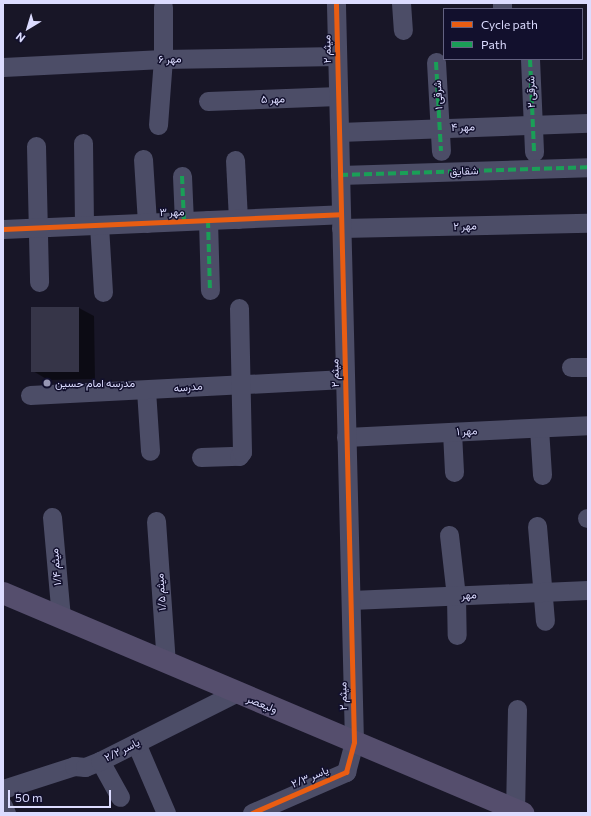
<!DOCTYPE html>
<meta charset="utf-8">
<style>
body{margin:0}
#map{position:relative;width:591px;height:816px;overflow:hidden;background:#181627;font-family:Commissioner,Vazirmatn,sans-serif}
div>[style]{position:absolute}
[style*='--x']{left:calc(var(--x)*1px);top:calc(var(--y)*1px);width:calc(var(--w)*1px);rotate:calc(var(--a)*1deg)}
.shadow>*{inset:0;background:#0007}
.building>*{inset:0;background:#363548;transform-origin:0 0}
.minor>*{height:19px;margin:-9.5px;padding:0 9.5px;transform-origin:9.5px;border-radius:9.5px;background:#4c4d67}
.major>*{height:22px;margin:-11px;padding:0 11px;transform-origin:11px;border-radius:11px;background:#554e6d}
.quiet>*{height:4px;margin-top:-2px;transform-origin:0;background:repeating-linear-gradient(90deg,#1a9f57 0 8px,transparent 0 12px)}
.cycleway>*{height:5px;margin:-2.5px;padding:0 2.5px;transform-origin:2.5px;border-radius:2.5px;background:#e95d12}
.dots>*{width:11px;height:11px;translate:-50% -50%;box-sizing:border-box;border:2px solid #12102d;border-radius:50%}
span{translate:-50% -50%;white-space:nowrap;text-align:center;line-height:1.15;-webkit-text-stroke:3px #12102d;paint-order:stroke}
.street-label{font-size:11px;color:#dcdcff}
.poi-label{font-size:11px;color:#dcdcff}
.left{translate:0 -50%;text-align:left}
.frame{position:absolute;inset:0;border:4px solid #dcdcff;pointer-events:none}
.legend{position:absolute;left:443px;top:8px;width:140px;height:52px;box-sizing:border-box;background:#12102d;border:1px solid #636281;margin:0;padding:5px 7px;list-style:none;font-size:12px;color:#dcdcff}
.legend li{display:flex;align-items:center;gap:8px;height:20px}
.legend b{width:20px;border:1px solid #636281}
.north{position:absolute;left:8px;top:8px;width:40px;height:40px;-webkit-text-stroke:3px #12102d;paint-order:stroke;rotate:218deg;font-size:11px;font-weight:700;line-height:16px;text-align:center;color:#dcdcff}
.north::after{content:'';display:block;margin:auto;width:14px;height:18px;background:#dcdcff;clip-path:polygon(50% 0,100% 100%,50% 72%,0 100%)}
.scale{position:absolute;left:8px;top:790px;width:103px;height:18px;box-sizing:border-box;border:2px solid #dcdcff;border-top:0;padding-left:5px;font-size:12px;line-height:14px;white-space:nowrap;color:#dcdcff;-webkit-text-stroke:3px #12102d;paint-order:stroke}
</style>
<div id="map">
<div class="shadow">
<i style="clip-path:polygon(79px 308px,94px 316px,95px 379px,48px 380px,33px 371px)"></i>
</div>
<div class="building">
<i style="left:31px;top:307px;width:48px;height:65px"></i>
</div>
<div class="minor">
<i style="--x:401;--y:3;--w:27;--a:86"></i>
<i style="--x:502;--y:3;--w:6;--a:90"></i>
<i style="--x:530;--y:59;--w:93;--a:87.5"></i>
<i style="--x:436;--y:62;--w:89;--a:86.8"></i>
<i style="--x:3;--y:67;--w:160;--a:-2.9"></i>
<i style="--x:163;--y:59;--w:174;--a:-1"></i>
<i style="--x:208;--y:101;--w:130;--a:-2.2"></i>
<i style="--x:158;--y:125;--w:66;--a:-85.7"></i>
<i style="--x:163;--y:59;--w:52;--a:-90"></i>
<i style="--x:339;--y:132;--w:249;--a:-2.1"></i>
<i style="--x:83;--y:143;--w:82;--a:89.3"></i>
<i style="--x:36;--y:146;--w:136;--a:88.7"></i>
<i style="--x:143;--y:159;--w:64;--a:86.4"></i>
<i style="--x:235;--y:160;--w:59;--a:87.1"></i>
<i style="--x:340;--y:175;--w:248;--a:-1.8"></i>
<i style="--x:182;--y:176;--w:45;--a:87.5"></i>
<i style="--x:208;--y:220;--w:70;--a:88.4"></i>
<i style="--x:99;--y:225;--w:67;--a:86.6"></i>
<i style="--x:341;--y:228;--w:247;--a:-1.2"></i>
<i style="--x:3;--y:229;--w:338;--a:-2.5"></i>
<i style="--x:571;--y:367;--w:17;--a:0"></i>
<i style="--x:146;--y:390;--w:61;--a:86.2"></i>
<i style="--x:30;--y:395;--w:315;--a:-2.9"></i>
<i style="--x:539;--y:428;--w:47;--a:86.3"></i>
<i style="--x:452;--y:432;--w:40;--a:87.1"></i>
<i style="--x:346;--y:437;--w:242;--a:-2.8"></i>
<i style="--x:201;--y:457;--w:38;--a:-2"></i>
<i style="--x:239;--y:456;--w:5;--a:-53"></i>
<i style="--x:242;--y:452;--w:144;--a:-91.2"></i>
<i style="--x:52;--y:517;--w:100;--a:84.9"></i>
<i style="--x:587;--y:518;--w:1;--a:0"></i>
<i style="--x:156;--y:521;--w:142;--a:86"></i>
<i style="--x:537;--y:526;--w:95;--a:85.2"></i>
<i style="--x:449;--y:535;--w:61;--a:83.5"></i>
<i style="--x:456;--y:596;--w:39;--a:89"></i>
<i style="--x:351;--y:600;--w:237;--a:-2.4"></i>
<i style="--x:136;--y:743;--w:76;--a:66.8"></i>
<i style="--x:100;--y:761;--w:41;--a:60.9"></i>
<i style="--x:3;--y:789;--w:75;--a:-17.9"></i>
<i style="--x:74;--y:766;--w:11;--a:5"></i>
<i style="--x:85;--y:767;--w:16;--a:-22"></i>
<i style="--x:100;--y:761;--w:151;--a:-26.7"></i>
<i style="--x:3;--y:806;--w:8;--a:67"></i>
<i style="--x:252;--y:813;--w:103;--a:-23.6"></i>
<i style="--x:346;--y:772;--w:31;--a:-75"></i>
<i style="--x:354;--y:742;--w:739;--a:-91.4"></i>
<i style="--x:515;--y:813;--w:104;--a:-88.9"></i>
</div>
<div class="major">
<i style="--x:3;--y:593;--w:565;--a:22.93"></i>
</div>
<div class="quiet">
<i style="--x:530;--y:59;--w:93;--a:87.5"></i>
<i style="--x:436;--y:62;--w:89;--a:86.8"></i>
<i style="--x:340;--y:175;--w:248;--a:-1.8"></i>
<i style="--x:182;--y:176;--w:45;--a:87.5"></i>
<i style="--x:208;--y:220;--w:70;--a:88.4"></i>
</div>
<div class="cycleway">
<i style="--x:3;--y:229;--w:338;--a:-2.5"></i>
<i style="--x:252;--y:813;--w:103;--a:-23.6"></i>
<i style="--x:346;--y:772;--w:31;--a:-75"></i>
<i style="--x:354;--y:742;--w:739;--a:-91.4"></i>
</div>
<div class="dots">
<i style="left:47px;top:383px;background:#9797b3"></i>
</div>
<div class="street-label">
<span style="left:327px;top:49px;rotate:-91deg">میثم ۲</span>
<span style="left:170px;top:59px;rotate:-2deg">مهر ۶</span>
<span style="left:531px;top:92px;rotate:-91deg">۲ شرقی</span>
<span style="left:438px;top:95px;rotate:-93deg">۱ شرقی</span>
<span style="left:273px;top:99px;rotate:-2deg">مهر ۵</span>
<span style="left:463px;top:127px;rotate:-2deg">مهر ۴</span>
<span style="left:464px;top:171px;rotate:-2deg">شقایق</span>
<span style="left:172px;top:212px;rotate:-2deg">مهر ۳</span>
<span style="left:465px;top:226px;rotate:-1deg">مهر ۲</span>
<span style="left:335px;top:373px;rotate:-91deg">میثم ۲</span>
<span style="left:188px;top:387px;rotate:-5deg">مدرسه</span>
<span style="left:467px;top:431px;rotate:-3deg">مهر ۱</span>
<span style="left:56px;top:567px;rotate:-95deg">میثم ۱/۴</span>
<span style="left:161px;top:592px;rotate:-94deg">میثم ۱/۵</span>
<span style="left:469px;top:595px;rotate:-2deg">مهر</span>
<span style="left:343px;top:696px;rotate:-91deg">میثم ۲</span>
<span style="left:262px;top:704px;rotate:22deg">ولیعصر</span>
<span style="left:122px;top:750px;rotate:-27deg">یاسر ۲/۲</span>
<span style="left:310px;top:777px;rotate:-23deg">یاسر ۲/۳</span>
</div>
<div class="poi-label">
<span class="left" style="left:55px;top:383px">مدرسه امام حسین</span>
</div>
<div class="frame"></div>
<ul class="legend">
<li><b style="height:5px;background:#e95d12"></b>Cycle path</li>
<li><b style="height:5px;background:#1a9f57"></b>Path</li>
</ul>
<div class="north">N</div>
<div class="scale">50 m</div>
</div>
